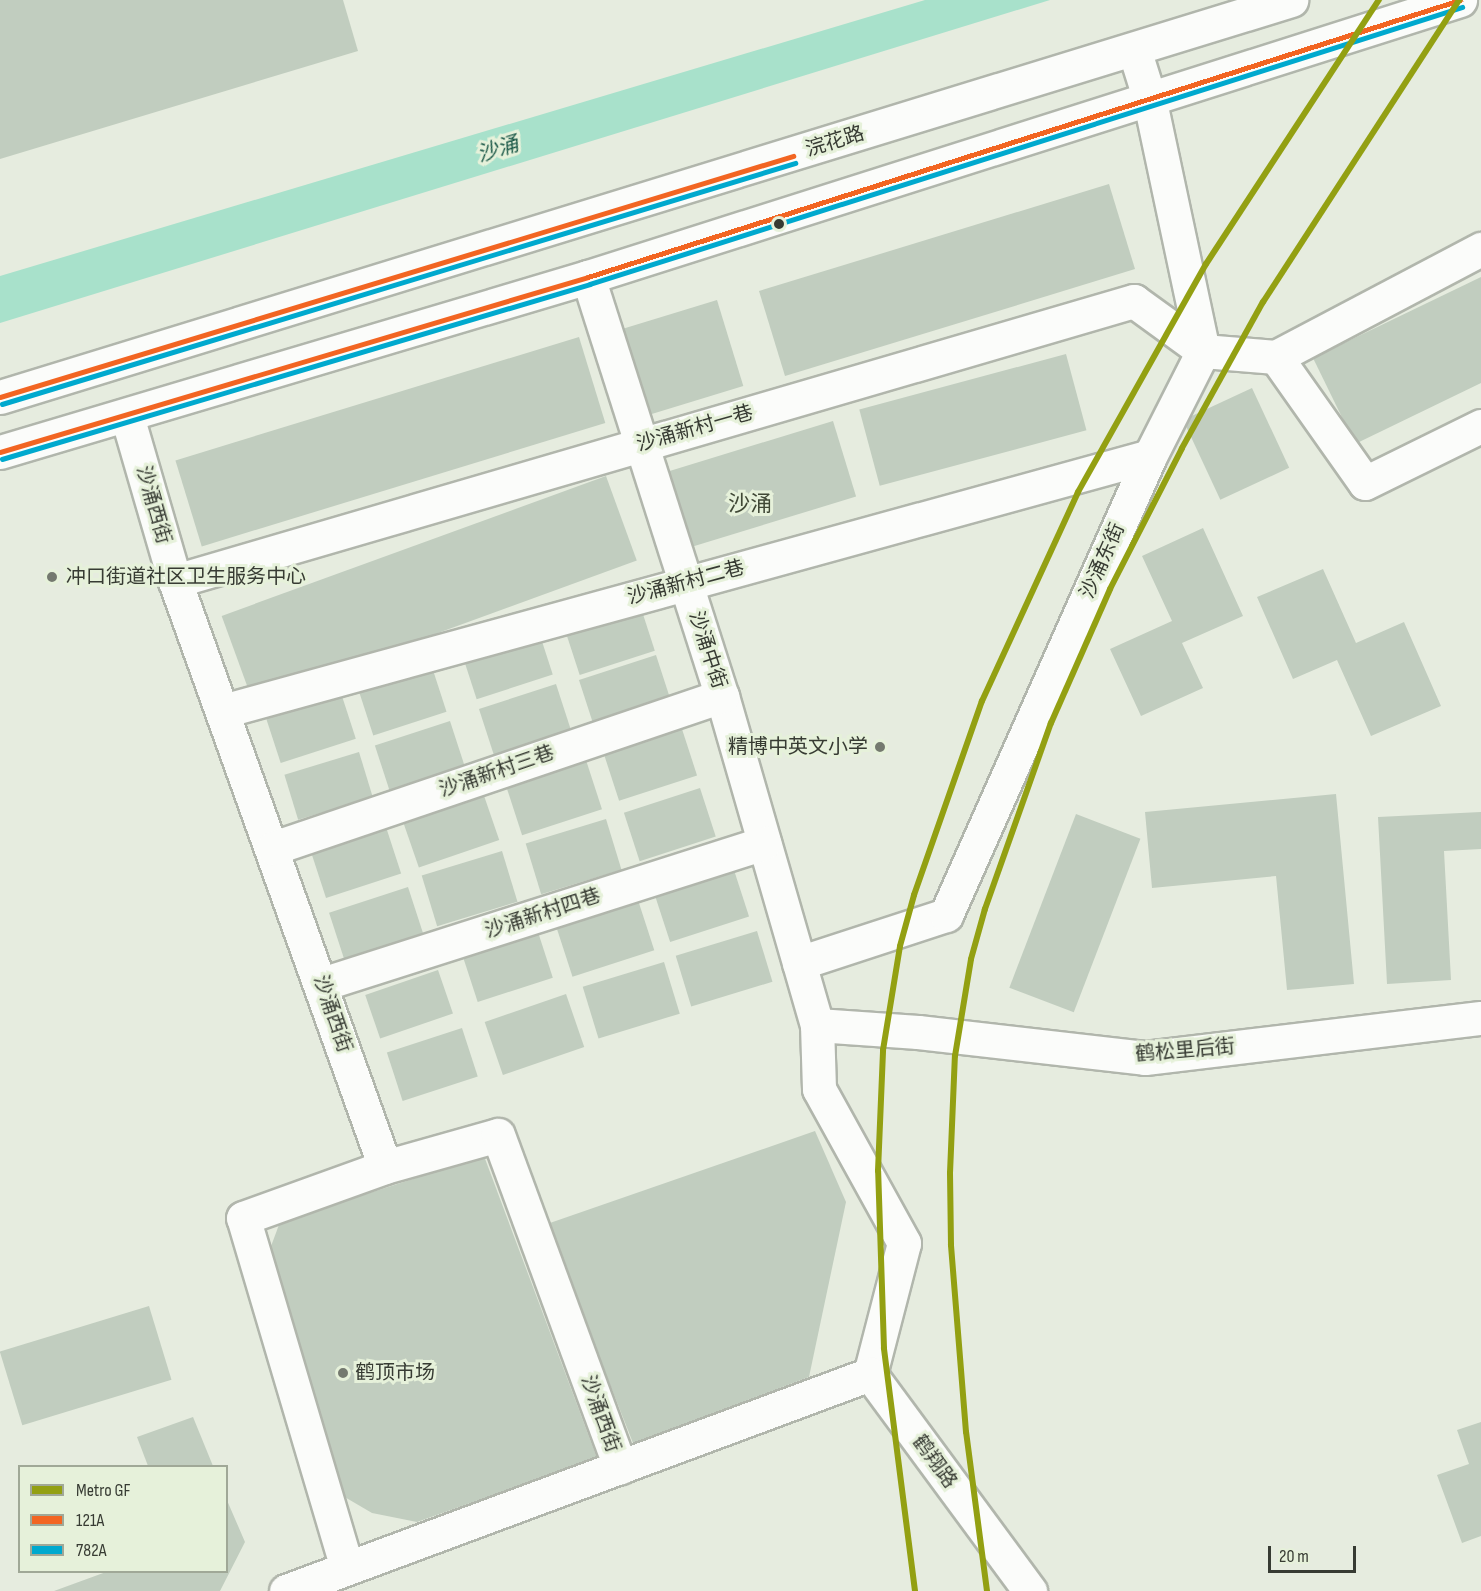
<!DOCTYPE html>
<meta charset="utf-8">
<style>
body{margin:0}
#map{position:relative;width:1481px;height:1591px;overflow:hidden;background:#e6ecdf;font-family:"Sofia Sans Condensed","Noto Sans SC",sans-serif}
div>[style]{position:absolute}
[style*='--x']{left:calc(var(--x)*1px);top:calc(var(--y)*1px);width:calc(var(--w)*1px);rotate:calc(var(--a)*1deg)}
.water>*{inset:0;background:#a8e1cb}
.building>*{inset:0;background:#c1cdbf;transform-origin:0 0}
.roads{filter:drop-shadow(2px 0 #b1b6ac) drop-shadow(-2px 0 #b1b6ac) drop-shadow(0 2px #b1b6ac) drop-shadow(0 -2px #b1b6ac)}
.minor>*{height:33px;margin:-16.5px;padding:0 16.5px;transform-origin:16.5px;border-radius:16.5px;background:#fbfcfa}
.major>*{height:33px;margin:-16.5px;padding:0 16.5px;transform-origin:16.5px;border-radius:16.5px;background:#fbfcfa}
.bus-1>*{height:4.5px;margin:-2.25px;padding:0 2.25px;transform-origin:2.25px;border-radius:2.25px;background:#f26522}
.bus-2>*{height:4.5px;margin:-2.25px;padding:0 2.25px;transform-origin:2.25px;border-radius:2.25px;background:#00a9ce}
.metro-1>*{height:6px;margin:-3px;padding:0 3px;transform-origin:3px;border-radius:3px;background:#93a012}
.dots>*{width:16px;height:16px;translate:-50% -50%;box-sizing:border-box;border:3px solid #e6f1da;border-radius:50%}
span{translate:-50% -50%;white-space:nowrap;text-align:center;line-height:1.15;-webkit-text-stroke:6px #e6f1da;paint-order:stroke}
.street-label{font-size:20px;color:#373b33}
.poi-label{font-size:20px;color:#373b33}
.left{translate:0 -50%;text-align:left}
.right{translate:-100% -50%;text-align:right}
.water-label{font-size:21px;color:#1d5a49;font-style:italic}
.quarter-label{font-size:22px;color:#404836}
.legend{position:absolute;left:18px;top:1465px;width:210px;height:108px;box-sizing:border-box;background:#e6f1da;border:2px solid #a0a897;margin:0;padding:8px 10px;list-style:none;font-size:18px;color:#373b33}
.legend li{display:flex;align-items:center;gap:12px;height:30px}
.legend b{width:30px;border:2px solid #a0a897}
.scale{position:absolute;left:1268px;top:1546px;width:88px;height:27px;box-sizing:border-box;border:3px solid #373b33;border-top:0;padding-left:8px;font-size:18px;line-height:21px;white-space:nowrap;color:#373b33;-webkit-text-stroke:4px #e6f1da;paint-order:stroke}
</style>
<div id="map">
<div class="water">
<i style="clip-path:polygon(925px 0,1050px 0,0 323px,0 276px)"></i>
</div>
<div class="building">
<i style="clip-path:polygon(0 0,343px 0,358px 51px,0 159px)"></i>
<i style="left:1109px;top:184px;width:89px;height:366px;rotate:73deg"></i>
<i style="clip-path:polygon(1481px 277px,1481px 383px,1355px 444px,1313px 358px)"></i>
<i style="left:717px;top:300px;width:90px;height:100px;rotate:73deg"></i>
<i style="left:579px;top:337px;width:90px;height:422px;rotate:73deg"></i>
<i style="left:1066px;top:354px;width:79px;height:214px;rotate:75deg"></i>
<i style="left:1252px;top:388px;width:88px;height:76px;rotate:65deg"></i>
<i style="left:833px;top:421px;width:79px;height:175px;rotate:73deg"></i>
<i style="left:606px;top:476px;width:90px;height:409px;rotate:70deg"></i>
<i style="clip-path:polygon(1203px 528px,1243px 616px,1182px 643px,1203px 688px,1141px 716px,1110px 649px,1172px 621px,1142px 556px)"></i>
<i style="clip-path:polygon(1323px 569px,1356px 643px,1404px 622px,1441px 706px,1371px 736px,1337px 660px,1293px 679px,1257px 597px)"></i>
<i style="left:640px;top:605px;width:48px;height:79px;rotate:72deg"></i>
<i style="left:537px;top:626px;width:51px;height:80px;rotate:72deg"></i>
<i style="left:656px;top:655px;width:51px;height:81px;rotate:72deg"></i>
<i style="left:432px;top:667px;width:47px;height:77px;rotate:72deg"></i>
<i style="left:556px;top:684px;width:52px;height:81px;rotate:72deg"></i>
<i style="left:341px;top:693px;width:48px;height:79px;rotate:72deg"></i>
<i style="left:450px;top:721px;width:48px;height:79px;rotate:72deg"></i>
<i style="left:681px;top:726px;width:52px;height:82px;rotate:72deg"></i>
<i style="left:359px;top:752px;width:47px;height:78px;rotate:73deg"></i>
<i style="left:585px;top:757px;width:55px;height:84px;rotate:72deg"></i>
<i style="left:481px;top:787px;width:56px;height:85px;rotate:71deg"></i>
<i style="left:700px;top:788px;width:51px;height:80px;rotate:72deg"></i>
<i style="clip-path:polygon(1336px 794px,1354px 984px,1287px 990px,1276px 876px,1152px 888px,1145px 812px)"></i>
<i style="clip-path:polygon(1481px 812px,1481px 849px,1444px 851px,1451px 980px,1387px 984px,1378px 817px)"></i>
<i style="left:1076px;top:814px;width:69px;height:186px;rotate:21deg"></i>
<i style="left:606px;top:819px;width:53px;height:84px;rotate:73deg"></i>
<i style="left:386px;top:827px;width:49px;height:79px;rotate:72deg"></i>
<i style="left:502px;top:851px;width:53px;height:84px;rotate:73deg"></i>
<i style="left:733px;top:867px;width:52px;height:83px;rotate:72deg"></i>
<i style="left:408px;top:887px;width:54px;height:83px;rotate:72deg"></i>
<i style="left:637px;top:897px;width:56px;height:86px;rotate:72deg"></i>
<i style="left:757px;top:931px;width:53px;height:85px;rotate:73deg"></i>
<i style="left:538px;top:932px;width:48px;height:79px;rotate:72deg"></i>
<i style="left:664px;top:962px;width:54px;height:85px;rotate:73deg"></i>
<i style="left:438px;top:970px;width:46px;height:77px;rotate:71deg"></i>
<i style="left:566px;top:994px;width:56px;height:86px;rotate:71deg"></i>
<i style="left:462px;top:1028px;width:51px;height:79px;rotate:72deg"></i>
<i style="clip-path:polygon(815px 1131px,846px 1202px,809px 1377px,633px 1443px,547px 1224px)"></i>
<i style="clip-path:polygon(484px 1156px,597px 1458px,417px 1522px,372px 1513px,331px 1489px,267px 1257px,280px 1222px)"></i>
<i style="left:149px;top:1306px;width:77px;height:156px;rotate:73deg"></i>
<i style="clip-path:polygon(193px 1417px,213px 1466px,148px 1466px,137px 1437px)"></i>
<i style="clip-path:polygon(1481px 1422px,1481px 1536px,1462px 1543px,1437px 1475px,1469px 1464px,1457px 1430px)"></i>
<i style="clip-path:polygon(226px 1498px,245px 1542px,220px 1591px,54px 1591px,106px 1572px,226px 1572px)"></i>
</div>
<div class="roads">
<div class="minor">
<i style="--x:588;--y:277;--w:440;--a:72.3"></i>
<i style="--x:722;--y:696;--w:342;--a:73.9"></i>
<i style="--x:817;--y:1025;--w:64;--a:88.2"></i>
<i style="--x:819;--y:1089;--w:176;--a:61.1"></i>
<i style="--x:904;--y:1243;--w:135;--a:104.5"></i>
<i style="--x:870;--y:1374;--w:270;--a:53.6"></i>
<i style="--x:1276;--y:357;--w:232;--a:-27.8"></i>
<i style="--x:127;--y:416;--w:172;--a:73.8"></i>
<i style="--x:175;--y:581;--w:622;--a:70.28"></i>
<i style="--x:385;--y:1167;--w:117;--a:-15.8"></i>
<i style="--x:498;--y:1135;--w:354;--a:69.8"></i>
<i style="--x:175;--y:581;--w:999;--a:-16.28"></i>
<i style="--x:1134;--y:301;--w:85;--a:35.9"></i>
<i style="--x:1203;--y:351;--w:73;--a:4.7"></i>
<i style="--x:1276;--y:357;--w:154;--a:54.8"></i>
<i style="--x:1365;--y:483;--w:129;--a:-26.2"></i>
<i style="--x:223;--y:711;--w:961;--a:-15.38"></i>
<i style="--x:273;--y:848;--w:474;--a:-18.7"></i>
<i style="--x:799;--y:963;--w:155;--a:-18.1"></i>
<i style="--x:946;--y:915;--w:502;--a:-66.04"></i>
<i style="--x:1150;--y:456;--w:118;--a:-63.2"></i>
<i style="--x:1203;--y:351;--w:260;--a:-102"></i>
<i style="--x:1149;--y:97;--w:50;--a:-107.4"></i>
<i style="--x:322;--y:984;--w:464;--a:-17.7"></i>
<i style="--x:817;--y:1025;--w:101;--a:4"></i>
<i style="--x:918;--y:1032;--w:228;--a:6.5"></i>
<i style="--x:1145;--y:1058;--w:338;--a:-6.8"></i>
<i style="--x:347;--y:1568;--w:365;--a:-106.5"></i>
<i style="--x:243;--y:1218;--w:151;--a:-19.8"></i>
<i style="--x:286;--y:1591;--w:623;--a:-20.38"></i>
</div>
<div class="major">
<i style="--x:0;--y:397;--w:1351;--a:-17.09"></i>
<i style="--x:0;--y:452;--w:613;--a:-16.57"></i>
<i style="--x:588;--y:277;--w:915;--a:-17.62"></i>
</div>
</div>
<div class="bus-1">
<i style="--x:0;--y:397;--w:829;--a:-16.9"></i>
<i style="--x:0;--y:452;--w:613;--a:-16.57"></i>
<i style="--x:588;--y:277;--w:915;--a:-17.62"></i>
</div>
<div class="bus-2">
<i style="--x:2;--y:404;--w:829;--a:-16.9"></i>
<i style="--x:2;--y:459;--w:613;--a:-16.57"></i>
<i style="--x:590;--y:284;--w:915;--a:-17.62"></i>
</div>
<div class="metro-1">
<i style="--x:915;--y:1591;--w:245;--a:-97.3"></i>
<i style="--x:884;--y:1348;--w:177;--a:-91.9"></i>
<i style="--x:878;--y:1171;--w:121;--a:-87.6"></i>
<i style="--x:883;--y:1050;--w:105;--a:-80.7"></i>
<i style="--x:900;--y:946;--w:53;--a:-74.6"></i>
<i style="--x:914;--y:895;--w:206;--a:-70.7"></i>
<i style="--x:982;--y:701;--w:230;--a:-65.3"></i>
<i style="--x:1078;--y:492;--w:261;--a:-60.7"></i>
<i style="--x:1206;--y:264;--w:316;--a:-56.8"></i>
<i style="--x:987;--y:1591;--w:160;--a:-97.5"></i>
<i style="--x:966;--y:1432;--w:188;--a:-94.6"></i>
<i style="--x:951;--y:1245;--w:72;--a:-90.8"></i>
<i style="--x:950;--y:1173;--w:117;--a:-87.6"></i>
<i style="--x:955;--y:1056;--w:98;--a:-80.6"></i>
<i style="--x:971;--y:959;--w:52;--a:-74.4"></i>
<i style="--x:985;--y:909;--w:197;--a:-70.5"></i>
<i style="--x:1051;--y:723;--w:146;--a:-66.2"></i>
<i style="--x:1110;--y:589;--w:158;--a:-62.9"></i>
<i style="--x:1182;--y:448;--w:167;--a:-61"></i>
<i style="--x:1263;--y:302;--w:360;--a:-57"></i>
</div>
<div class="dots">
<i style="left:779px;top:224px;background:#373b33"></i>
<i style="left:52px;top:577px;background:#74796f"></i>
<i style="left:880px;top:747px;background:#74796f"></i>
<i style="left:343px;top:1373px;background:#74796f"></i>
</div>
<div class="street-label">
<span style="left:835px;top:142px;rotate:-17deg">浣花路</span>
<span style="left:695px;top:429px;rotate:-16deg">沙涌新村一巷</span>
<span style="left:153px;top:505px;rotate:74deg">沙涌西街</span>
<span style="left:1103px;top:561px;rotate:-66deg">沙涌东街</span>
<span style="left:686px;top:583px;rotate:-15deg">沙涌新村二巷</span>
<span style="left:707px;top:650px;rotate:72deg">沙涌中街</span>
<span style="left:497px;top:772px;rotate:-19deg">沙涌新村三巷</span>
<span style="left:543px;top:914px;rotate:-18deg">沙涌新村四巷</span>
<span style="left:332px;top:1014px;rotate:71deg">沙涌西街</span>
<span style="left:1185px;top:1051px;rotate:-5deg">鹤松里后街</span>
<span style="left:600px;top:1414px;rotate:70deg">沙涌西街</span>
<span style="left:934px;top:1462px;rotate:54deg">鹤翔路</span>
</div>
<div class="poi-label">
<span class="left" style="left:66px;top:577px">冲口街道社区卫生服务中心</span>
<span class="right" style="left:868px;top:747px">精博中英文小学</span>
<span class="left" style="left:355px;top:1373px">鹤顶市场</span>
</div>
<div class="water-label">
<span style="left:498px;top:150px;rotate:-17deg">沙涌</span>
</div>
<div class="quarter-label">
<span style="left:750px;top:505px">沙涌</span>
</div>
<ul class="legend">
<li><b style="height:8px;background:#93a012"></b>Metro GF</li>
<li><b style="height:8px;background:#f26522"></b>121A</li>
<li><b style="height:8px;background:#00a9ce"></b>782A</li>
</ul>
<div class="scale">20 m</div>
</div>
